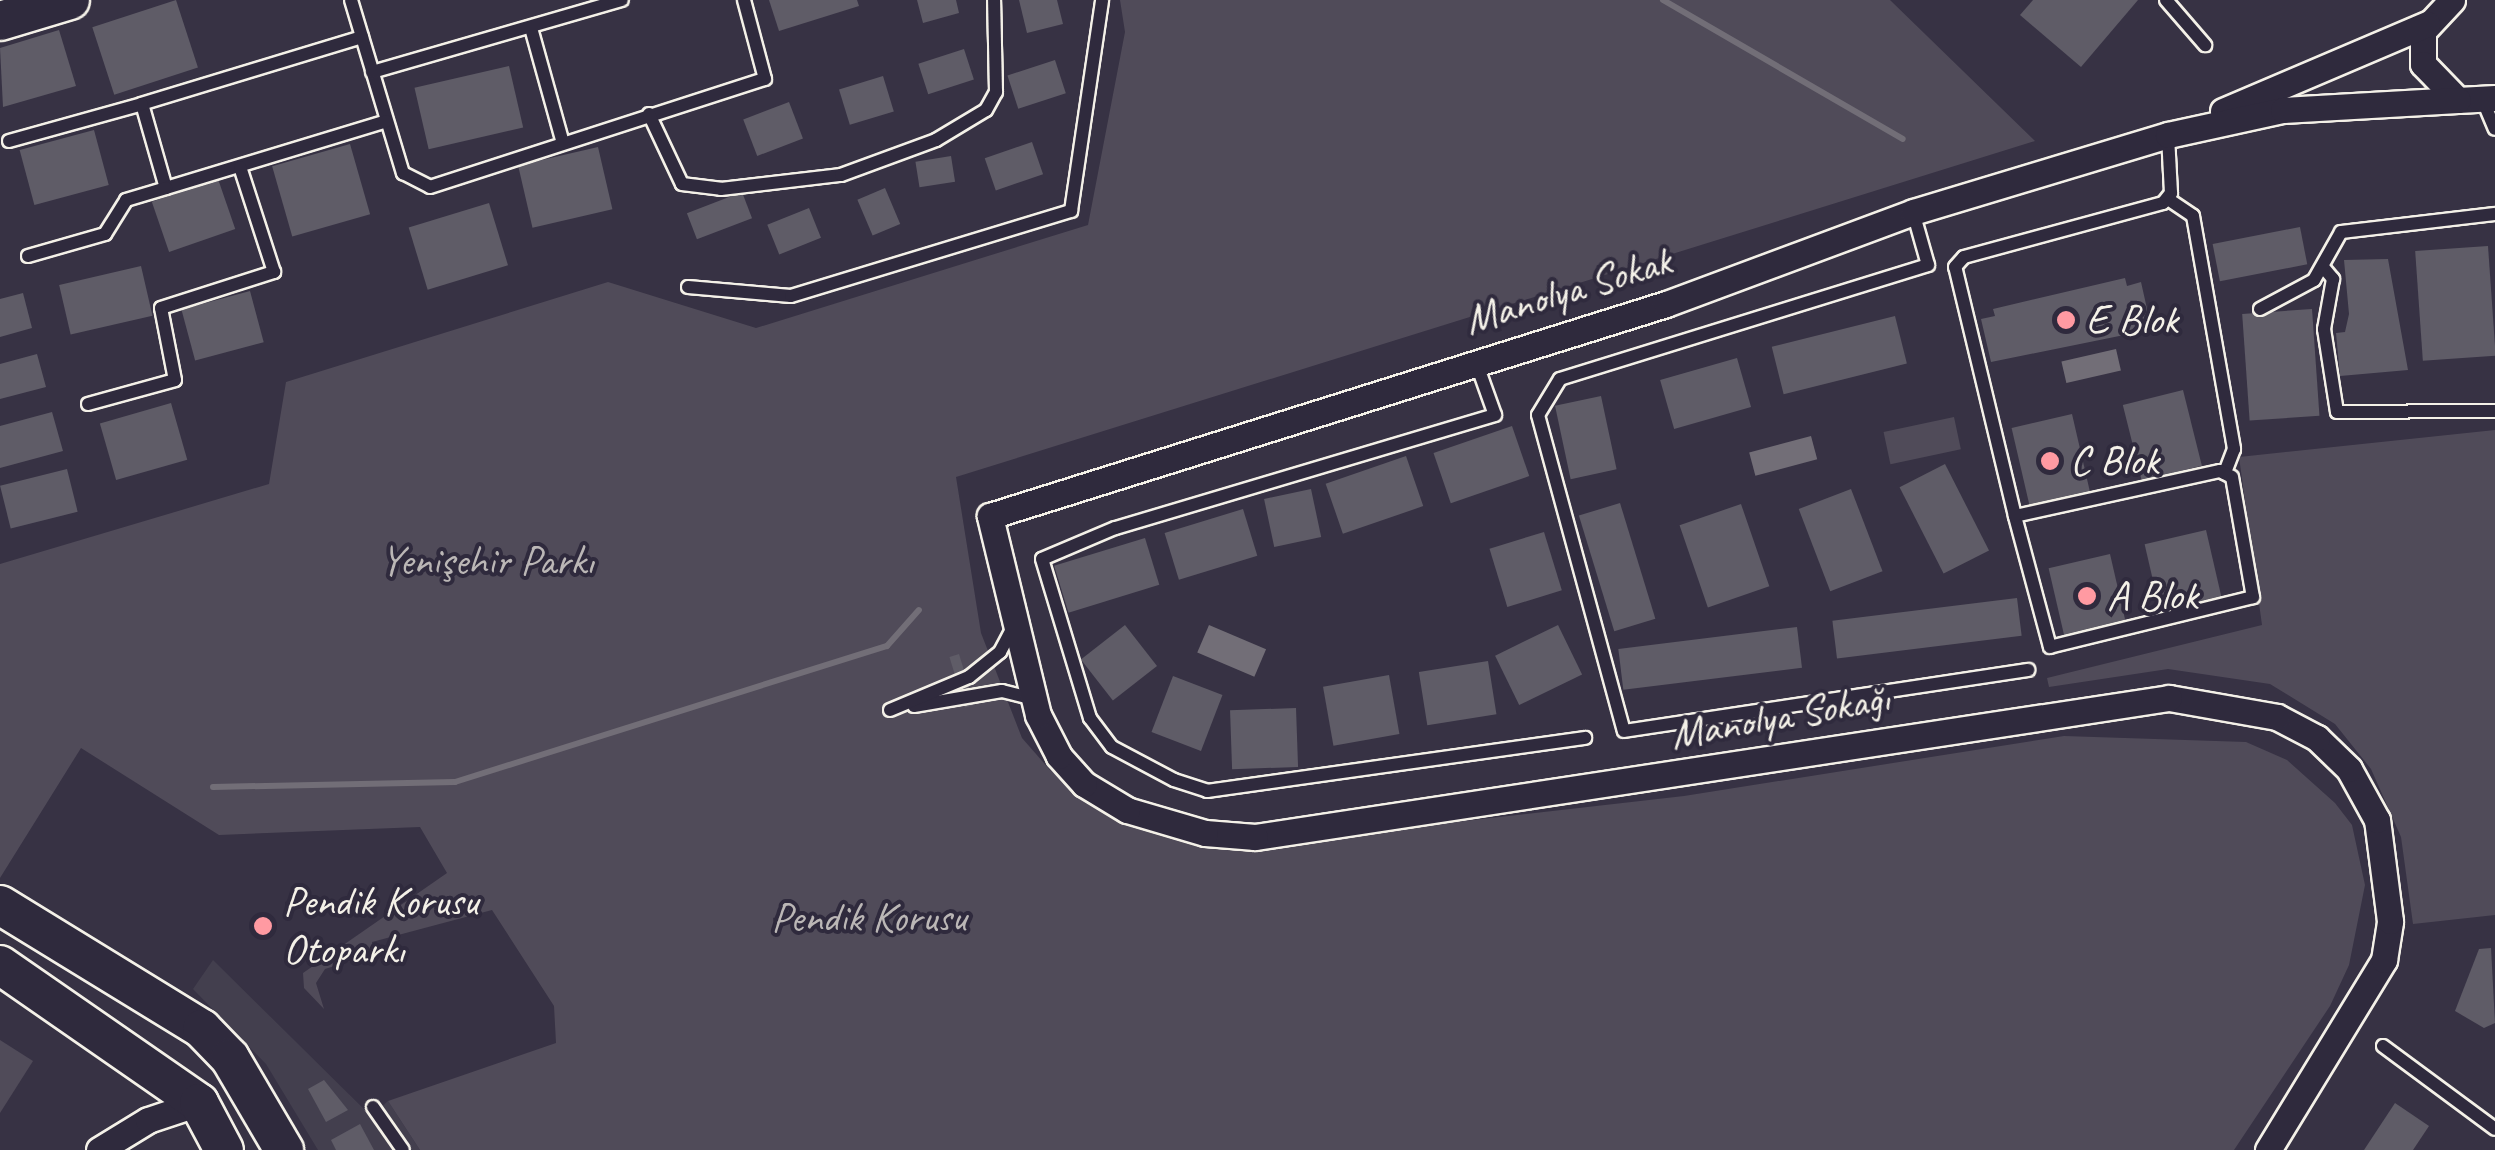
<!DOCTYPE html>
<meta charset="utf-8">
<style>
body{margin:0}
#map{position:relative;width:2495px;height:1150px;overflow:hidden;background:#373244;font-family:Caveat,sans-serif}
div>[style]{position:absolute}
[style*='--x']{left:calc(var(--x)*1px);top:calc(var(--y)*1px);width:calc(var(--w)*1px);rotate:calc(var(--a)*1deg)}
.built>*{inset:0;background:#433f4e}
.green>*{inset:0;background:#504b59;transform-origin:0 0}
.water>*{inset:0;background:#726e77;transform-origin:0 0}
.stream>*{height:6px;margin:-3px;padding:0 3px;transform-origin:3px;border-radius:3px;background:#726e77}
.building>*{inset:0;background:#5f5c67;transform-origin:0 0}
.roads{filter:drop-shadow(2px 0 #f4f1e8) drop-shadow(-2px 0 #f4f1e8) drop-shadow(0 2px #f4f1e8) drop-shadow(0 -2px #f4f1e8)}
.lane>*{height:12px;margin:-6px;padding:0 6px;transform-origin:6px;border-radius:6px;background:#2f2a3d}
.street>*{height:25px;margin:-12.5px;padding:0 12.5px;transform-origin:12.5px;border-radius:12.5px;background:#2f2a3d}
.primary>*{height:38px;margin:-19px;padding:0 19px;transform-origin:19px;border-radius:19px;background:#2f2a3d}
.dots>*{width:28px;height:28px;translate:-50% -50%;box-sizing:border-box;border:5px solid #2f2a3d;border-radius:50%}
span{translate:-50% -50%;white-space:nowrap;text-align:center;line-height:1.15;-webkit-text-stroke:8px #2f2a3d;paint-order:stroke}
.street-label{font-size:42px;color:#f4f1e8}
.poi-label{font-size:42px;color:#f4f1e8}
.left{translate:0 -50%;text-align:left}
.park-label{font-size:42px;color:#bbb7b6}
</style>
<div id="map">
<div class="built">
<i style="clip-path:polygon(213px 960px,371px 1116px,388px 1101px,420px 1150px,318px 1150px,266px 1064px,193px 989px)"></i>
</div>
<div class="green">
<i style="clip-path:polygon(1120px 0,1890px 0,2035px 141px,956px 477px,981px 633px,1022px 738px,1050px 770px,1120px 823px,1218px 849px,1684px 796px,2064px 736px,2246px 742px,2287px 760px,2335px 803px,2352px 825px,2365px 885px,2349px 965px,2330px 1006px,2234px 1150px,420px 1150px,388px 1101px,556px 1043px,554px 1006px,492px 910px,372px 942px,373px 954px,325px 969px,316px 983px,324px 1009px,304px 988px,303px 973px,447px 873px,420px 827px,219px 835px,81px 748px,0 878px,0 564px,269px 484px,286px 382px,608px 282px,756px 328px,1088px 225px,1125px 32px)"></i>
<i style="left:1954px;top:417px;width:33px;height:72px;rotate:78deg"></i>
<i style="clip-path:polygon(2495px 430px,2495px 915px,2413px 924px,2401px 837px,2371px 769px,2335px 724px,2270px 684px,2168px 669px,2049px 687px,2047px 678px,2262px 625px,2239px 457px)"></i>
<i style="clip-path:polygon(0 1040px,33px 1061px,0 1113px)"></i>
</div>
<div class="water">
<i style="left:2116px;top:349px;width:22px;height:56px;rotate:77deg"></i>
<i style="left:1811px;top:436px;width:24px;height:64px;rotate:75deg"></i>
<i style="left:1209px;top:625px;width:62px;height:30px;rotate:23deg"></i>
</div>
<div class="stream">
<i style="--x:1663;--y:0;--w:277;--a:30.1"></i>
<i style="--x:213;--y:787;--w:242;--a:-1.2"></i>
<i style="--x:455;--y:782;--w:453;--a:-17.5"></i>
<i style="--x:887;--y:646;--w:48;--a:-48.4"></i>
</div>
<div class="building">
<i style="left:176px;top:0;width:71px;height:88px;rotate:72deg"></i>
<i style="clip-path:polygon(769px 0,857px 0,859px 6px,779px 31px)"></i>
<i style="clip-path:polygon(917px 0,956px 0,959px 13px,923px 23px)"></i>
<i style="clip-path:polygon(1019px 0,1057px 0,1063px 24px,1027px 33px)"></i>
<i style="clip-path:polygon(2033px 0,2138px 0,2081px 67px,2020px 15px)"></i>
<i style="clip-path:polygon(59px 30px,76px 86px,3px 107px,0 48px)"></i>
<i style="left:964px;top:49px;width:32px;height:48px;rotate:72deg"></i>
<i style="left:1055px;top:60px;width:35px;height:50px;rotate:72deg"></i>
<i style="left:509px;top:66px;width:63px;height:97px;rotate:77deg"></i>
<i style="left:883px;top:76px;width:37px;height:46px;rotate:73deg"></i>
<i style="left:789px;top:102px;width:39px;height:49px;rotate:69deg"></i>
<i style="left:94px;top:130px;width:57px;height:77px;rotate:75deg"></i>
<i style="left:1032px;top:142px;width:34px;height:50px;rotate:71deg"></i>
<i style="left:350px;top:144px;width:73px;height:81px;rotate:74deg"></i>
<i style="left:598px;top:147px;width:64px;height:82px;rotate:77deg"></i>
<i style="left:951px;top:156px;width:26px;height:36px;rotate:81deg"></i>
<i style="left:218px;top:179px;width:53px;height:70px;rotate:71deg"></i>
<i style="left:885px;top:188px;width:39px;height:30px;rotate:67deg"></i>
<i style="left:742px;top:192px;width:28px;height:59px;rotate:69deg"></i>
<i style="left:489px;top:203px;width:65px;height:84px;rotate:73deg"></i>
<i style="left:809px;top:208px;width:32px;height:45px;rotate:68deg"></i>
<i style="left:2300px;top:227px;width:38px;height:89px;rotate:79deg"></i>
<i style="left:2488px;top:246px;width:110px;height:73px;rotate:86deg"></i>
<i style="clip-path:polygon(2388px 259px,2408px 370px,2340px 376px,2336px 333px,2345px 332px,2349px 314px,2344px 260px)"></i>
<i style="left:141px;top:266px;width:51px;height:84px;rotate:77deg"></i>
<i style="clip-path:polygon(2125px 278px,2127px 286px,2141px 282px,2150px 322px,2138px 325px,2139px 332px,1991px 362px,1981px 319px,1995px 316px,1993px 309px)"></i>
<i style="left:250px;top:291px;width:53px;height:71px;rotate:75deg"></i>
<i style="clip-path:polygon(23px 293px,32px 328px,0 337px,0 299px)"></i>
<i style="left:2312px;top:309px;width:107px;height:70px;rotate:86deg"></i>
<i style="left:1895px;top:316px;width:49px;height:127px;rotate:76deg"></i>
<i style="clip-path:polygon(37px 354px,46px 387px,0 399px,0 364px)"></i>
<i style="left:1737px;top:358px;width:51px;height:80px;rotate:74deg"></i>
<i style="left:2183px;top:390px;width:78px;height:62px;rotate:76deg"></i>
<i style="left:1601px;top:396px;width:75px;height:47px;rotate:78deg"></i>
<i style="left:171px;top:403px;width:59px;height:74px;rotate:74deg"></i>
<i style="clip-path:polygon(52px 412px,63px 451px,0 468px,0 426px)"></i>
<i style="left:2072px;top:414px;width:81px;height:62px;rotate:77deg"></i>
<i style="left:1512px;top:426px;width:53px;height:83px;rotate:71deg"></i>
<i style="left:1406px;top:456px;width:53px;height:85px;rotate:71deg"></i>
<i style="left:1945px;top:464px;width:97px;height:51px;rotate:63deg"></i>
<i style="left:67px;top:469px;width:44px;height:69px;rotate:76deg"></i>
<i style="left:1311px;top:489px;width:49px;height:48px;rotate:78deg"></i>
<i style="left:1851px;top:489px;width:88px;height:56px;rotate:69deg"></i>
<i style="left:1620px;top:503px;width:121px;height:43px;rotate:73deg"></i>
<i style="left:1741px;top:504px;width:87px;height:65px;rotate:71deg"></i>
<i style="left:1243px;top:509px;width:49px;height:82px;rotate:73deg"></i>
<i style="left:2206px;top:530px;width:73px;height:63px;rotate:77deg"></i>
<i style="left:1544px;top:532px;width:61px;height:57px;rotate:73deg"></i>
<i style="left:1145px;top:538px;width:49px;height:95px;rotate:73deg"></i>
<i style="left:2110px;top:554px;width:73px;height:63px;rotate:77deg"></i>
<i style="left:2017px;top:598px;width:38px;height:186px;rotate:83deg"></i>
<i style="left:1125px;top:625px;width:52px;height:56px;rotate:52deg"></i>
<i style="left:1558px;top:625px;width:55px;height:70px;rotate:64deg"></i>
<i style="left:1797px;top:627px;width:41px;height:180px;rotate:83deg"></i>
<i style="left:959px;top:654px;width:53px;height:10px;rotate:73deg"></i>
<i style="left:1488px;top:661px;width:54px;height:70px;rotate:81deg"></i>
<i style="left:1389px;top:675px;width:60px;height:67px;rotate:80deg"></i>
<i style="left:1173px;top:676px;width:53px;height:60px;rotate:21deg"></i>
<i style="left:1296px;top:708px;width:59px;height:66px;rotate:88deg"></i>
<i style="clip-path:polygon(2491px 948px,2495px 1023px,2484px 1028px,2455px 1011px,2479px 949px)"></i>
<i style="clip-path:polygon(324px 1080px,348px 1110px,326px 1122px,308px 1089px)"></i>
<i style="clip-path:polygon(2395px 1103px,2429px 1126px,2413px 1150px,2364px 1150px)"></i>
<i style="clip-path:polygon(360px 1124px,374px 1150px,336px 1150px,331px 1140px)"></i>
</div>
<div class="roads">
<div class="lane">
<i style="--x:351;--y:0;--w:181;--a:73.3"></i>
<i style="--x:403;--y:173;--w:30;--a:27"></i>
<i style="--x:430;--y:187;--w:352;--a:-17.9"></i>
<i style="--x:765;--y:79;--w:82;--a:-104.9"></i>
<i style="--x:2166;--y:0;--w:60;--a:49.1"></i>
<i style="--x:531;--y:28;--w:119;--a:74.5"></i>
<i style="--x:362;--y:37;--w:230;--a:163.1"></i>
<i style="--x:142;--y:104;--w:87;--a:74.1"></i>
<i style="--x:166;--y:188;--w:230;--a:-16.9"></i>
<i style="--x:372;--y:72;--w:260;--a:-16.1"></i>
<i style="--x:2483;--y:101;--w:30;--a:67"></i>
<i style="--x:649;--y:114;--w:77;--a:64.8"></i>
<i style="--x:682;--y:184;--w:39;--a:7"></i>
<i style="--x:721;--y:189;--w:121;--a:-6.7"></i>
<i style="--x:841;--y:175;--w:101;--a:-20.2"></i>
<i style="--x:936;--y:140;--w:58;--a:-31"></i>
<i style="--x:986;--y:110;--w:21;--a:-61"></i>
<i style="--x:996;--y:92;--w:92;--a:-91.2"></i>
<i style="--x:9;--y:141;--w:138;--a:-15.5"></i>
<i style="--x:2168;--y:199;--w:30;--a:34"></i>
<i style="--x:2193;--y:216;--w:237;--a:80"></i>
<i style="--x:2234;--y:449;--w:26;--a:111"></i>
<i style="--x:1913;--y:212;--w:55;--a:74.2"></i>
<i style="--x:1928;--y:265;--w:385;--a:162.8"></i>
<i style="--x:1560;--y:379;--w:42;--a:121.4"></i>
<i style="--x:1538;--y:415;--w:327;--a:74.8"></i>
<i style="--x:1624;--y:731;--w:409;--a:-8.6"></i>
<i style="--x:28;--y:256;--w:80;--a:-15.9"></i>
<i style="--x:105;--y:234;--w:40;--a:-58"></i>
<i style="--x:126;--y:200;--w:42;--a:-16.7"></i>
<i style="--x:2323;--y:267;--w:16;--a:50"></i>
<i style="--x:2333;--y:279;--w:51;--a:100.2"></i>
<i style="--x:2324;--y:329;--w:84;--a:81.1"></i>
<i style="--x:2337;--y:412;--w:158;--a:-0.4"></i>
<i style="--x:688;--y:287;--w:103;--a:5"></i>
<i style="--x:791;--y:296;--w:293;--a:-16.9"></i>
<i style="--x:1071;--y:211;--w:213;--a:-81.6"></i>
<i style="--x:2260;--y:309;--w:61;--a:-28.2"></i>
<i style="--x:2314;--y:280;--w:55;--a:-60.6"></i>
<i style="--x:2341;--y:232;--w:155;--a:-6.7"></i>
<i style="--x:1476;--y:362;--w:56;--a:70.3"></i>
<i style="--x:1495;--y:415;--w:396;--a:163.4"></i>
<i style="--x:1115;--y:528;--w:79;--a:157"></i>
<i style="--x:1042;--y:559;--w:166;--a:73.2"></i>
<i style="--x:1090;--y:718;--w:36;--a:53"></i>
<i style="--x:1112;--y:747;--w:70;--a:28"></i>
<i style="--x:1174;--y:780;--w:35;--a:18"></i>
<i style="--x:1207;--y:791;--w:382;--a:-8"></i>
<i style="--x:88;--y:404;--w:90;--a:-15.4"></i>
<i style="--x:175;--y:380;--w:73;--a:-101"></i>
<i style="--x:161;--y:308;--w:119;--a:-17.7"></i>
<i style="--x:274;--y:272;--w:110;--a:-107.9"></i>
<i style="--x:2015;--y:516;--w:210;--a:-12.4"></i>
<i style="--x:2220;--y:471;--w:13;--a:27"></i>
<i style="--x:2232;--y:477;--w:122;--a:80.1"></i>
<i style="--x:2253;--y:597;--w:209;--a:166.2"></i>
<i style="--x:2050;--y:647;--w:136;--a:-105"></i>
<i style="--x:2015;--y:516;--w:256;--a:-103.5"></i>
<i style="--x:1955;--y:267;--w:13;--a:-48"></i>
<i style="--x:1964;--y:257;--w:206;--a:-15.2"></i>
<i style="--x:2163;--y:203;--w:13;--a:-51"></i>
<i style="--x:2171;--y:193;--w:58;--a:-93"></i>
<i style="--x:914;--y:706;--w:89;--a:-9.7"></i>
<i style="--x:1002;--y:691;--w:33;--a:14"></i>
<i style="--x:890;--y:710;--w:86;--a:-22.7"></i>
<i style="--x:969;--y:677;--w:40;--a:-39"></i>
<i style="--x:1000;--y:652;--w:27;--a:-62"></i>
<i style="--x:2383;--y:1046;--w:139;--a:36.5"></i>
<i style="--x:373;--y:1107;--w:52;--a:55.1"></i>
</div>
<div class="street">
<i style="--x:2452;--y:0;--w:42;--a:133.1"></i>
<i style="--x:2423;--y:31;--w:33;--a:90"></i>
<i style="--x:2423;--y:64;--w:50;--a:45.8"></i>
<i style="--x:2458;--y:100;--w:37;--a:-3"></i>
<i style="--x:2223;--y:111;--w:222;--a:-23.1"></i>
<i style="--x:99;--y:1150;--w:57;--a:-31.5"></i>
<i style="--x:148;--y:1120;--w:54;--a:-18.4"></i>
<i style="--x:2268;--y:1150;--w:223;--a:-58.6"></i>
<i style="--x:2384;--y:960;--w:39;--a:-81"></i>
<i style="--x:2390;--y:921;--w:102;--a:-97.3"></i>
<i style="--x:2377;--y:820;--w:58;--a:-118.8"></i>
<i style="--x:2349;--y:769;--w:45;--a:-135.9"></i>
<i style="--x:2317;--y:738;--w:45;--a:-152.3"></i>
<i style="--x:2277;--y:717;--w:110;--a:-170"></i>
<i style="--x:2169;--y:698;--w:925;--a:171.35"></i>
<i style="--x:1255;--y:837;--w:50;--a:-175.4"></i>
<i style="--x:1205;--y:833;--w:81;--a:-163.6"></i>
<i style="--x:1127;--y:810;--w:50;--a:-148.8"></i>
<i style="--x:1084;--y:784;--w:38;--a:-132"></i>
<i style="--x:1059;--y:756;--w:46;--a:-117.1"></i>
<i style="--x:1038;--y:715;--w:205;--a:-103.6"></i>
<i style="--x:990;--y:516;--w:708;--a:-17.41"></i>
<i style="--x:1666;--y:304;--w:264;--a:-20.4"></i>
<i style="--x:1913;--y:212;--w:266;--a:-16.8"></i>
<i style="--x:2168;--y:135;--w:118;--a:-12.3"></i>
<i style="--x:2283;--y:110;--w:175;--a:-3.3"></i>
</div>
<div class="primary">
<i style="--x:0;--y:21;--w:73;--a:-16.7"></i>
<i style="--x:0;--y:905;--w:237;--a:31.5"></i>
<i style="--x:202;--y:1029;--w:40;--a:46"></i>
<i style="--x:230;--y:1058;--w:107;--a:59.6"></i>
<i style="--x:0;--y:965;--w:242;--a:34.7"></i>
<i style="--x:199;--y:1103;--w:53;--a:62"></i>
</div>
</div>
<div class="dots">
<i style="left:2066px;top:320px;background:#ff9aa2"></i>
<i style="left:2050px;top:461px;background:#ff9aa2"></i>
<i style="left:2087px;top:596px;background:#ff9aa2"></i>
<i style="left:263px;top:926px;background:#ff9aa2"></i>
</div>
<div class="street-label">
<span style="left:1568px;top:291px;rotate:-17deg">Manolya Sokak</span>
<span style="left:1780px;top:717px;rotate:-10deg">Manolya Sokağı</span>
</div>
<div class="poi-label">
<span class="left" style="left:2086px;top:320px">E Blok</span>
<span class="left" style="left:2070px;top:461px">C Blok</span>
<span class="left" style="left:2107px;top:596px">A Blok</span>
<span class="left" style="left:283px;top:926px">Pendik Korusu<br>Otoparkı</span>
</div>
<div class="park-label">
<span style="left:487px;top:561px">Yenişehir Parkı</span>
<span style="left:869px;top:918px">Pendik Korusu</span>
</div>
</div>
